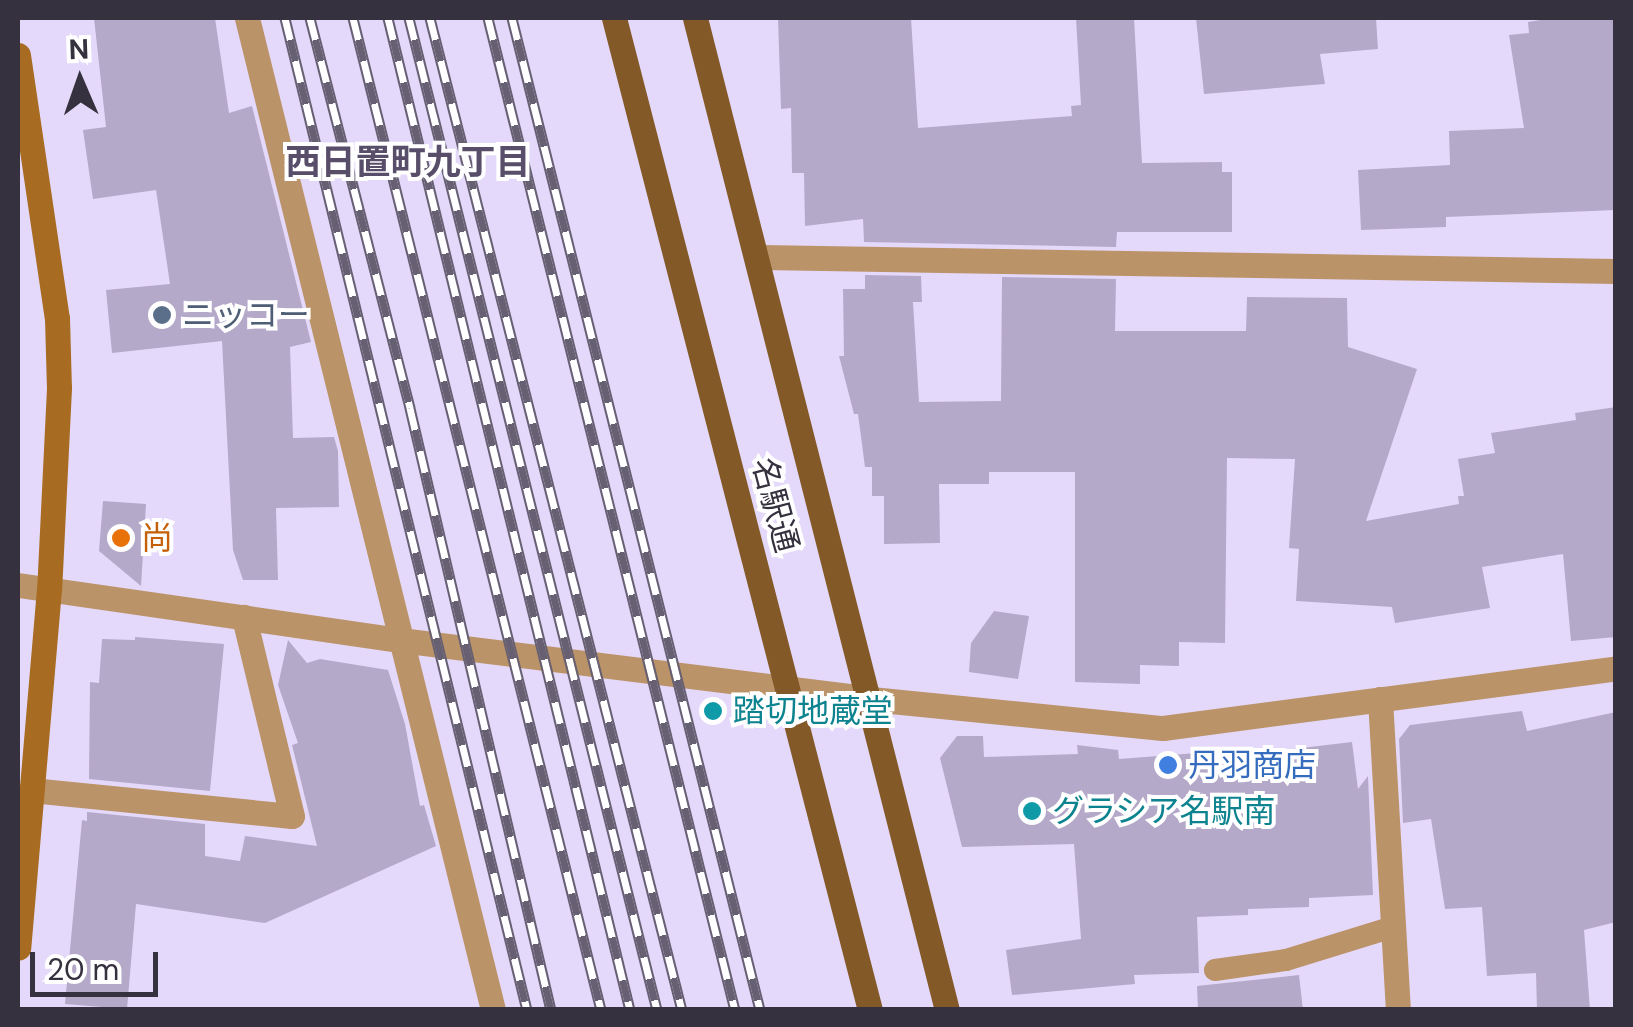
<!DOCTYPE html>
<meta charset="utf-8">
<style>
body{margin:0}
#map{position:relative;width:1633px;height:1027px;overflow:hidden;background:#e5d9fb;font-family:"DM Sans","Noto Sans JP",sans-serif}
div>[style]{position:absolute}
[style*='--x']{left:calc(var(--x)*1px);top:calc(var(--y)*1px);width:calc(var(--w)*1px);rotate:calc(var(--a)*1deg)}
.building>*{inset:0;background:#b5a9ca}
.lane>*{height:22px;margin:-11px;padding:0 11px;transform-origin:11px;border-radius:11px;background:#bb9368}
.street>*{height:25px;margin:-12.5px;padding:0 12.5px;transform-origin:12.5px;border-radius:12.5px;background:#bb9368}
.secondary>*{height:25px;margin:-12.5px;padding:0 12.5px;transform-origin:12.5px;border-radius:12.5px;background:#a76c21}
.primary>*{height:25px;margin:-12.5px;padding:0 12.5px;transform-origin:12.5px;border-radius:12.5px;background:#835928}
.rail>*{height:11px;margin-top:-5.5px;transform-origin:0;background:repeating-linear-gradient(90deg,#fff 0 22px,#676073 0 44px);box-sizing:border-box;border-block:2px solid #676073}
.dots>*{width:28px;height:28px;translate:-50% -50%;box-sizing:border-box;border:5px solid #fff;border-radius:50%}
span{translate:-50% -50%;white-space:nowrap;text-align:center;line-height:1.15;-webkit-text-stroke:8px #fff;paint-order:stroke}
.service-label{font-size:32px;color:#4e5e75}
.left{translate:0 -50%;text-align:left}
.street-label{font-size:32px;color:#36313e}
.food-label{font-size:32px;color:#c56008}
.culture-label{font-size:32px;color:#0d838f}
.shop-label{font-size:32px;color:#366cbe}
.neighbourhood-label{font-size:35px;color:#584e6a;font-weight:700}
.frame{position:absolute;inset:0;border:20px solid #36313e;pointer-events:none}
.north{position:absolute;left:30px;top:30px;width:100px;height:100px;-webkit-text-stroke:8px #fff;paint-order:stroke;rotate:358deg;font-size:28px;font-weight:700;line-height:40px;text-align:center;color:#36313e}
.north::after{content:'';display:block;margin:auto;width:35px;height:45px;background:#36313e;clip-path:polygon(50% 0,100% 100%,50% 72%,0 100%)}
.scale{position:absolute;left:30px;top:952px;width:128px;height:45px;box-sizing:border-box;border:5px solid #36313e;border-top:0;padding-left:12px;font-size:30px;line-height:35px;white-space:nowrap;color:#36313e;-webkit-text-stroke:8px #fff;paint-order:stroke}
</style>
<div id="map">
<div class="building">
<i style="clip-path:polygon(94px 18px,215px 18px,229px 113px,252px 106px,311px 342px,290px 347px,293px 438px,334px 437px,338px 451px,339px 507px,276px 508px,278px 580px,243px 580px,233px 550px,222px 341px,112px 353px,106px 290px,170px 284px,156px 190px,93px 199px,83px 130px,106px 127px)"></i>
<i style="clip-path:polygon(778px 18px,911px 18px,918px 128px,1072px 116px,1071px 106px,1081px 105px,1076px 18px,1134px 18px,1142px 163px,1222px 162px,1222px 172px,1232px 172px,1232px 232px,1117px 232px,1116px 247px,864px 242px,863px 219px,805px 226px,804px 173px,792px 173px,791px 108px,781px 109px)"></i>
<i style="clip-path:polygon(1196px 18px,1376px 18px,1378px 49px,1320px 54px,1325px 84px,1204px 94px)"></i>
<i style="clip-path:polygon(1553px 18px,1616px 18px,1616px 210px,1446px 217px,1446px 227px,1361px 230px,1358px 170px,1450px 165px,1449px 131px,1524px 128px,1509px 35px,1529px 33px,1528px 22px)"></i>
<i style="clip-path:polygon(865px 275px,921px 276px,922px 302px,913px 302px,919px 402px,1001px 401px,1002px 277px,1116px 279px,1115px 331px,1246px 331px,1247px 297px,1347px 298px,1348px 347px,1417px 369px,1366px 521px,1459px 504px,1458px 496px,1464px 496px,1458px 459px,1495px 453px,1491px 433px,1576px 420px,1575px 413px,1616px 407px,1616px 637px,1571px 641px,1563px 554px,1482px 567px,1490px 608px,1395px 623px,1392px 607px,1296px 601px,1299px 549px,1289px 548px,1295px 459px,1227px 458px,1225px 643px,1179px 642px,1179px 666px,1140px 665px,1140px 684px,1075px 682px,1075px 472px,989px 472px,989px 484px,939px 484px,940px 543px,884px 544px,884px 496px,872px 496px,872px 467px,865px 467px,858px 414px,854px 414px,839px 356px,844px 356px,843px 289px,865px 289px)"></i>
<i style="clip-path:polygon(103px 501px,146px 504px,141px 586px,99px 551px)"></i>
<i style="clip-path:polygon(994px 611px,1029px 616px,1018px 679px,969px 672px,971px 643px)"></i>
<i style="clip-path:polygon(135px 637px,224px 644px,210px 791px,89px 779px,90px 682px,99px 683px,102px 639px,135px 640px)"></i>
<i style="clip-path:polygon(288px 640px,307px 663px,320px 659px,388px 670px,405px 724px,420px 806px,424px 805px,436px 846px,265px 923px,136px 904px,127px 1009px,65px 1004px,82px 820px,87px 821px,87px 812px,205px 824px,205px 856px,240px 861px,245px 836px,317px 846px,292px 745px,298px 743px,278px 685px)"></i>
<i style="clip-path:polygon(1522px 711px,1527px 731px,1616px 712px,1616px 922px,1584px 930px,1590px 1010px,1537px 1010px,1536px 973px,1487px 976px,1482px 907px,1445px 909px,1431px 819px,1403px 823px,1399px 739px,1410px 725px)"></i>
<i style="clip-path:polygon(957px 736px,983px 736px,984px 757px,1078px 754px,1077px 745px,1118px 750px,1119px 759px,1223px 751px,1275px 757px,1276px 751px,1352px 742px,1358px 789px,1368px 776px,1373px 895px,1309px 898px,1309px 907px,1248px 909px,1248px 915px,1197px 917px,1199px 973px,1134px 975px,1135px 984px,1012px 995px,1006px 950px,1081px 939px,1074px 844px,962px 847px,940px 758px)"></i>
<i style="clip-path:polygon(1299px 975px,1303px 1010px,1198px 1010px,1197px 986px)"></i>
</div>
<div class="lane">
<i style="--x:1215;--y:970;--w:72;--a:-8"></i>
<i style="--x:1286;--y:960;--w:112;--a:-17.1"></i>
</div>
<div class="street">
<i style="--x:247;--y:18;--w:1022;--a:76.07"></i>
<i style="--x:757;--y:257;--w:859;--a:0.93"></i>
<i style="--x:18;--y:585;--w:386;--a:8.2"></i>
<i style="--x:400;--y:640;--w:475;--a:7.1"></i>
<i style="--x:871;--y:699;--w:293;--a:5.7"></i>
<i style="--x:1163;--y:728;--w:457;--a:-7.5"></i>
<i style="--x:1380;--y:699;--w:312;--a:86.7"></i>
<i style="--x:31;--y:790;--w:262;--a:5.7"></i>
<i style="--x:292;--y:816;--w:205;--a:-103.6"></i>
</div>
<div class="secondary">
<i style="--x:18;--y:55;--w:266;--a:81.6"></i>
<i style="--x:57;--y:318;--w:70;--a:88.4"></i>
<i style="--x:59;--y:388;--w:201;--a:92.8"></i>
<i style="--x:49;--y:589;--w:360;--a:94.9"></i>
</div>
<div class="primary">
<i style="--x:614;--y:18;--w:1024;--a:75.53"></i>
<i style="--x:695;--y:18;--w:1024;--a:75.75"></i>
</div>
<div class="rail">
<i style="--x:285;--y:18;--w:1021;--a:76.29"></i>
<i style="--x:310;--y:18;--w:403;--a:75.6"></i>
<i style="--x:410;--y:408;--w:618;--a:76.82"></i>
<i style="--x:353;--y:18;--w:1023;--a:75.96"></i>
<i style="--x:388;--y:18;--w:1021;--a:76.29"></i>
<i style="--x:409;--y:18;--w:1023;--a:75.96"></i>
<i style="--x:430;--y:18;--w:1024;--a:75.75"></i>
<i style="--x:488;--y:18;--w:1022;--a:76.02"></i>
<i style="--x:512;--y:18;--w:1023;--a:75.96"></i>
</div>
<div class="dots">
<i style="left:162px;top:315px;background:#5c6f8a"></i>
<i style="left:121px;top:538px;background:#e8710a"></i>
<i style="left:713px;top:711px;background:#0f9aa8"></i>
<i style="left:1168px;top:765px;background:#3f7fe0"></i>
<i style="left:1032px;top:811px;background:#0f9aa8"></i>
</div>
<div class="service-label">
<span class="left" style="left:182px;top:315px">ニッコー</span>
</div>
<div class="street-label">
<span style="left:775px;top:505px;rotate:75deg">名駅通</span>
</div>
<div class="food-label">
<span class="left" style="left:141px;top:538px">尚</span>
</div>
<div class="culture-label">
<span class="left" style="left:733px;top:711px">踏切地蔵堂</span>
<span class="left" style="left:1052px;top:811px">グラシア名駅南</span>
</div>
<div class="shop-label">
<span class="left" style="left:1188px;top:765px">丹羽商店</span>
</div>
<div class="neighbourhood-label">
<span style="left:408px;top:162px">西日置町九丁目</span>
</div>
<div class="frame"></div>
<div class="north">N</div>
<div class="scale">20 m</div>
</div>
